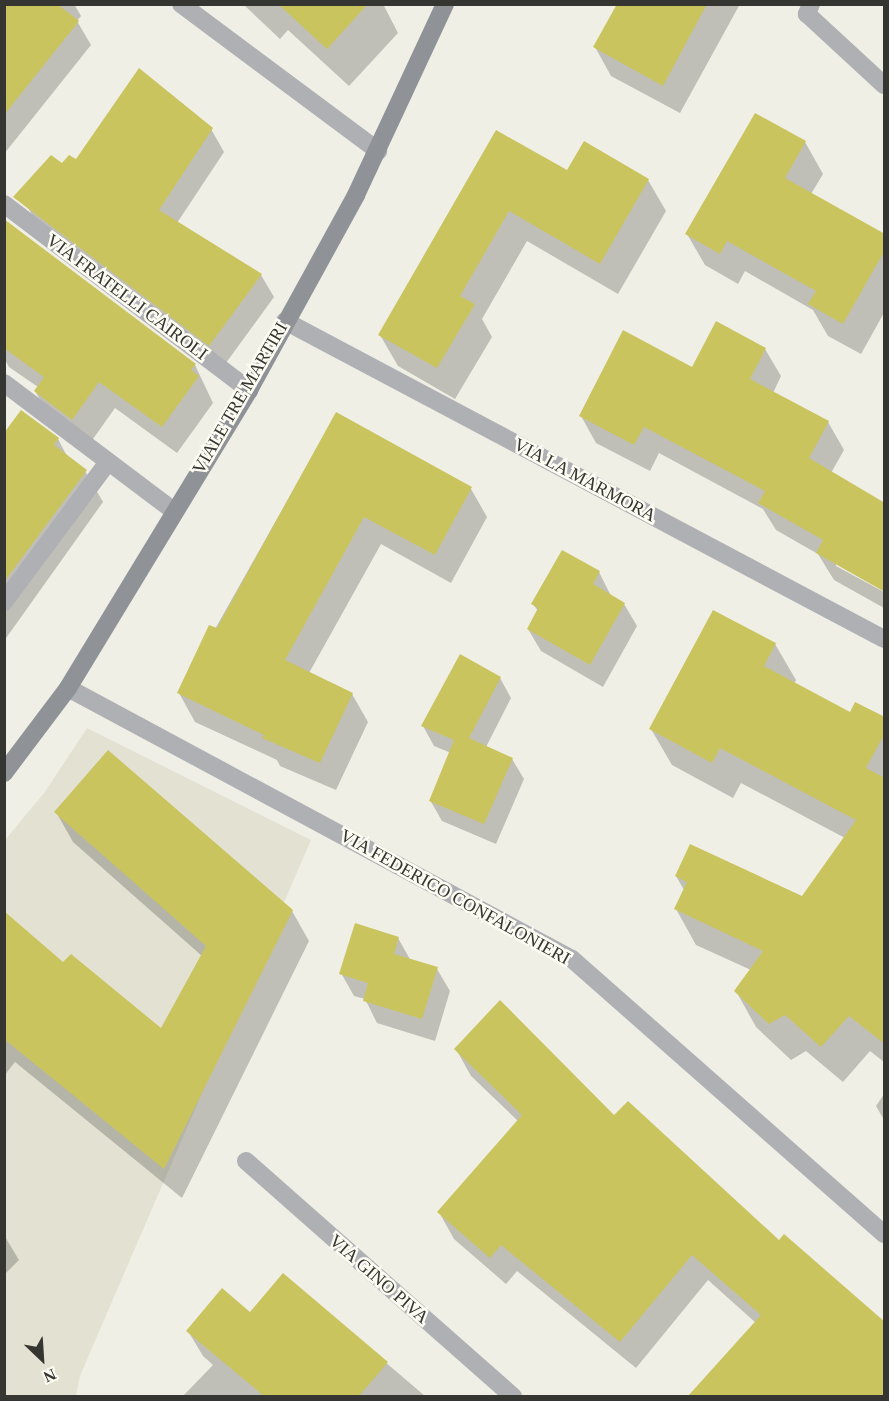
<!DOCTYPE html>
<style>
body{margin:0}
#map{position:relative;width:889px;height:1401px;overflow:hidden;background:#efefe5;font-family:Georgia,serif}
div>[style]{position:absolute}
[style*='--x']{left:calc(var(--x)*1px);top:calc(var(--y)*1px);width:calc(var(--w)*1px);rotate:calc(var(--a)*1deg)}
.built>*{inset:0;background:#e3e2d2}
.shadow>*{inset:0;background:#0003}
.building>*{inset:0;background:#cac45f}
.lane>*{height:18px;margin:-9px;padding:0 9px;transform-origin:9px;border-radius:9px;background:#aeb0b4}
.street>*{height:18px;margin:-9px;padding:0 9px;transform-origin:9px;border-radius:9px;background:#aeb0b4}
.secondary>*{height:18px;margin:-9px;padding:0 9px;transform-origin:9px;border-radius:9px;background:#8f9297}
span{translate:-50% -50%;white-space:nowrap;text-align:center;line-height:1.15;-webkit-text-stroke:5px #fdfcf3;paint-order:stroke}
.street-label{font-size:18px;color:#353531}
.frame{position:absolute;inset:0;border:6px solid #353531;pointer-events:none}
.north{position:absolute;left:12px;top:1329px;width:60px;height:60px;-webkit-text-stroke:4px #fdfcf3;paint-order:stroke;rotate:155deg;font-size:16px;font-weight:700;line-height:24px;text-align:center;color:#353531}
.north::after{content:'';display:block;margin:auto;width:21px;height:27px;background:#353531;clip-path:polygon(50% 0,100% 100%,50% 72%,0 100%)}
</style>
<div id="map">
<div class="built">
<i style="clip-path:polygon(87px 728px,311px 840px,80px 1376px,76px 1396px,5px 1396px,5px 840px,44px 793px)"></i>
</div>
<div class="shadow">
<i style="clip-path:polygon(4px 4px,74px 4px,81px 16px,77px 21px,91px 45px,4px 154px)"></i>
<i style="clip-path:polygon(243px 4px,383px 4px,398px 33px,349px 86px,288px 30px,280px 39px)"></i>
<i style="clip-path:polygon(618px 4px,740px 4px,680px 113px,611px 76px,595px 47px)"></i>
<i style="clip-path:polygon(211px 129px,224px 152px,177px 223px,261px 275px,274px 297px,223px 367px,40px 228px,27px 206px,62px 165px)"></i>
<i style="clip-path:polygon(497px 132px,567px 172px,648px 180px,666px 211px,618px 294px,527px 241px,482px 319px,492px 337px,455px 399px,398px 366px,380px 335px)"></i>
<i style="clip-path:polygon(805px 142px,823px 174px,811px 194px,884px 236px,884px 313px,861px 354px,828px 336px,813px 310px,745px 271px,738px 284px,705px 265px,687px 234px)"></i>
<i style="clip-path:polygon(4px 232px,195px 365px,213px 403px,177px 453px,115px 408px,88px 446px,51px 418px,35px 391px,38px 387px,9px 367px,4px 358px)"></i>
<i style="clip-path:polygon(765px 349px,781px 376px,773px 393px,828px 422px,844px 450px,831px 473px,836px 566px,884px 592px,884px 608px,834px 580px,818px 554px,776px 530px,763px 509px,659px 453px,650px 471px,596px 443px,581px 416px,693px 369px)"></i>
<i style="clip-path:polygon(336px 414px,471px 489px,487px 517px,451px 583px,381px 544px,309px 673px,352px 694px,368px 722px,336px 790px,280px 766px,277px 760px,195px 722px,179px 693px)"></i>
<i style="clip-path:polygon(4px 436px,58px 439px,68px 458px,85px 471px,103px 502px,4px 641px)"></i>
<i style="clip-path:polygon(599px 572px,611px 596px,624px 604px,637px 626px,603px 687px,541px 651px,528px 629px,538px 611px,533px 604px)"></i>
<i style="clip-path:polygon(775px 644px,796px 680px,794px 684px,850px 714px,884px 719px,884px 1062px,870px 1051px,843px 1082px,806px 1051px,791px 1060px,756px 1027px,736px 991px,751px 970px,696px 945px,676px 909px,684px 890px,676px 876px,802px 898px,845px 838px,741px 783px,733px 798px,672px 765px,651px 729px)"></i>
<i style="clip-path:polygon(500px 678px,511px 698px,486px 747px,512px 759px,524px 779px,496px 844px,442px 821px,430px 800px,451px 753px,434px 746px,423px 726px)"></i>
<i style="clip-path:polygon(56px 812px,292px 911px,309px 941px,182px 1198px,15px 1062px,4px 1076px,4px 917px,63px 964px,161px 1030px,202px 956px,73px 842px)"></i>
<i style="clip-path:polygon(398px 938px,411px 961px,437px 969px,450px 991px,435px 1041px,377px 1023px,365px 999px,354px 996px,341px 973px)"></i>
<i style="clip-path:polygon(456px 1049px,614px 1117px,884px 1324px,884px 1396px,690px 1396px,756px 1323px,708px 1280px,636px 1368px,517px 1271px,506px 1284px,454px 1239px,439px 1212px,518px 1121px,471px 1076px)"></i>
<i style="clip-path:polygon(884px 1094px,884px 1120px,876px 1106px)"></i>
<i style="clip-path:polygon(4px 1235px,19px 1260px,4px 1275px)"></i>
<i style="clip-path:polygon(283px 1275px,425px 1396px,183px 1396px,213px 1365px,203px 1356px,188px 1331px,250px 1314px)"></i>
</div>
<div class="building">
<i style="clip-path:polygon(4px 4px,57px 4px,79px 21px,4px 115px)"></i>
<i style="clip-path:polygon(278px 4px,368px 4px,327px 49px)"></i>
<i style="clip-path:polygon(617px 4px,707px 4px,663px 86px,593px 47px)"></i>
<i style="clip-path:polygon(139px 68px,213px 128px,159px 210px,262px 274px,209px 346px,13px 197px,51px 155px,62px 163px,69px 155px,76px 159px)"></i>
<i style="clip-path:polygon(755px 113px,806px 141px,785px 178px,885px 234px,885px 250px,843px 324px,808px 304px,816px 291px,727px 241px,720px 254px,685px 234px)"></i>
<i style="clip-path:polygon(496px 130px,567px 170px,584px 141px,649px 179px,600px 264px,509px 211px,460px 296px,475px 304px,437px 368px,378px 335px)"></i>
<i style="clip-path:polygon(4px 219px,196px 364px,191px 370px,199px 376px,162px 427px,99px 382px,72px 420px,34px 391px,44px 377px,4px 348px)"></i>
<i style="clip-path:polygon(716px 321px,766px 348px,750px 379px,829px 421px,809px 458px,885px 503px,885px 592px,816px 553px,823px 540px,758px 503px,765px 491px,644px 427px,634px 445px,579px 416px,623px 330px,692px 367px)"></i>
<i style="clip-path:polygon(21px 410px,59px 438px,54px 445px,87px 470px,4px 582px,4px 433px)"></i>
<i style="clip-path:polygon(336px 412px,472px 487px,435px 555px,364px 517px,285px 660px,353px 693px,320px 763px,262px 738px,264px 735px,177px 693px,209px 625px,217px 628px)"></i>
<i style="clip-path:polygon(562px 550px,600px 571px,593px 584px,625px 603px,590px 665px,527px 629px,538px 608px,531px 604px)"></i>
<i style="clip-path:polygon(713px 610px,776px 643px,764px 666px,850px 712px,855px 702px,885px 717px,885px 733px,866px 768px,885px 778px,885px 1044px,849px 1016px,821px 1047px,785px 1015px,769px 1024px,734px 991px,763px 951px,674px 909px,687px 882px,675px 876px,690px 844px,802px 896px,856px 820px,720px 748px,712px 763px,649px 729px)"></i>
<i style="clip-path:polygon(460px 654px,501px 677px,469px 738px,513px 758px,484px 824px,429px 801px,454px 740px,421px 726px)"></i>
<i style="clip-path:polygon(108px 750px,293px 910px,164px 1169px,4px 1039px,4px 911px,63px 962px,71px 954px,161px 1028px,206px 946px,54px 812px)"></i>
<i style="clip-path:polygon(355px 923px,399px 937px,394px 954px,438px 967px,422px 1019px,363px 1001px,368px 983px,339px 974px)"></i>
<i style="clip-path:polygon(500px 1000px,614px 1115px,628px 1101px,779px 1240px,784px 1234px,885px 1322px,885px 1396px,688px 1396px,761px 1315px,692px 1255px,620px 1342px,501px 1245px,490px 1258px,437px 1212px,522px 1115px,454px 1049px)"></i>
<i style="clip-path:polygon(283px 1273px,388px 1362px,359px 1396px,264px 1396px,186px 1331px,222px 1288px,250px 1312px)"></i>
</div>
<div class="lane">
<i style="--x:4;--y:602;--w:174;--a:-53.4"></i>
</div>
<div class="street">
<i style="--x:181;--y:4;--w:246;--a:36.7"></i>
<i style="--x:811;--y:4;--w:11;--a:112"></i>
<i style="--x:807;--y:14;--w:105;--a:42.7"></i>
<i style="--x:4;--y:204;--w:308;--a:37.2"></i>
<i style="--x:285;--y:321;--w:678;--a:27.96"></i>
<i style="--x:4;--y:383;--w:213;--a:37"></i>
<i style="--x:68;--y:688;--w:572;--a:28.27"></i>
<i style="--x:572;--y:959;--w:416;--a:41.4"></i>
<i style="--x:246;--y:1161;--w:356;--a:41.4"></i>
</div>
<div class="secondary">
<i style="--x:4;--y:773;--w:106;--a:-53"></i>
<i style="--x:68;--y:688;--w:349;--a:-58.7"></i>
<i style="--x:249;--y:390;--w:222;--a:-61.2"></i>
<i style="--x:356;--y:195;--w:211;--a:-65"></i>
</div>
<div class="street-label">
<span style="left:127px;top:297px;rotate:37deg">VIA FRATELLI CAIROLI</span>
<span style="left:240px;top:398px;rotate:-60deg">VIALE TRE MARTIRI</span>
<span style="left:585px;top:480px;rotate:28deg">VIA LA MARMORA</span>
<span style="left:455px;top:897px;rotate:29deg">VIA FEDERICO CONFALONIERI</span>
<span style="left:379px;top:1279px;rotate:41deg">VIA GINO PIVA</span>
</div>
<div class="frame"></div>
<div class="north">N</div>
</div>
